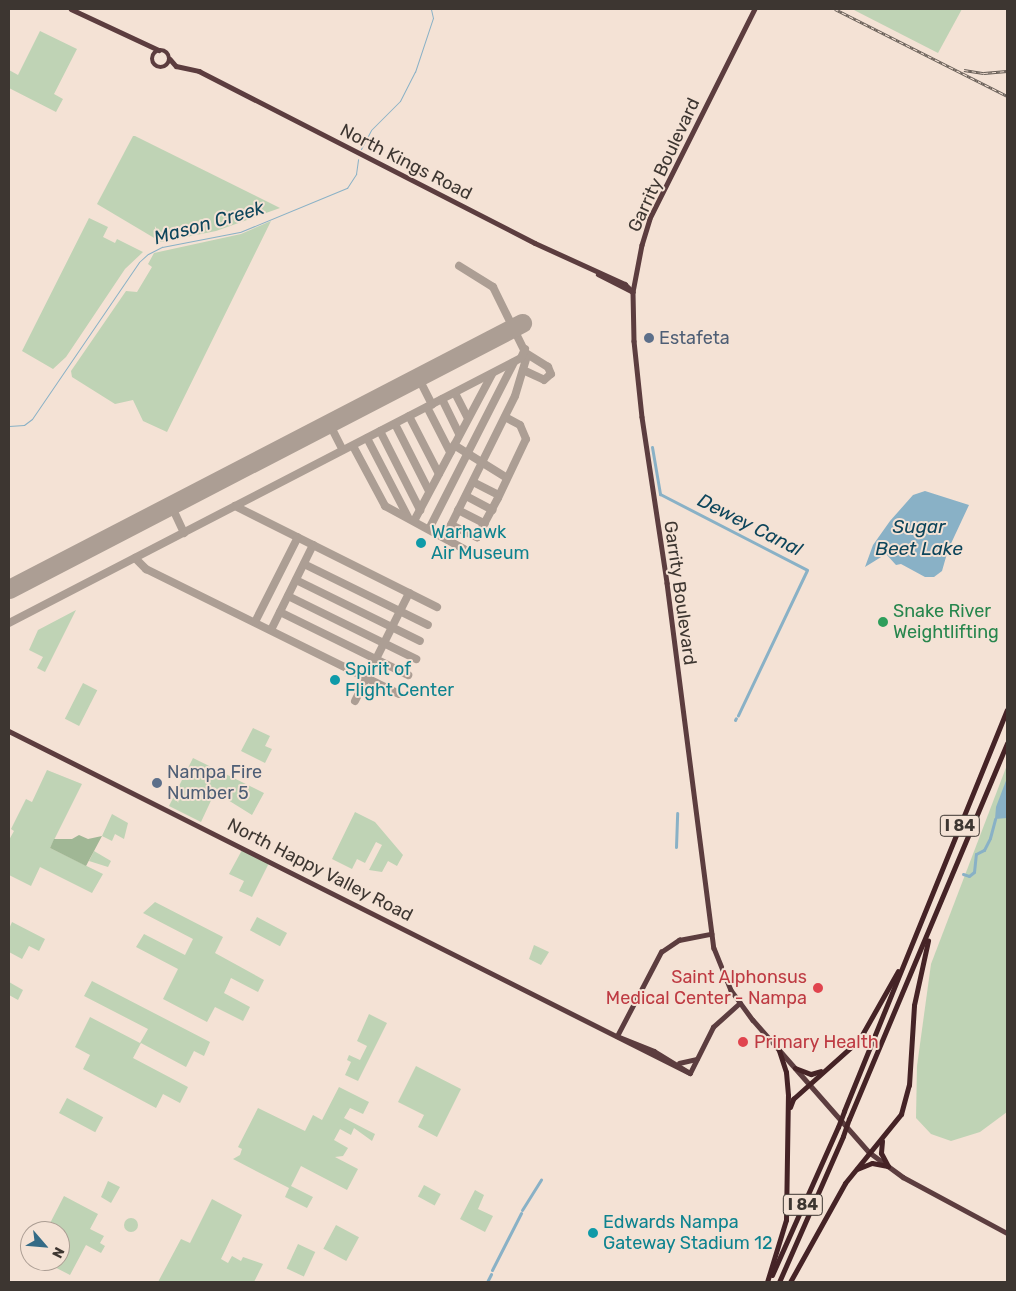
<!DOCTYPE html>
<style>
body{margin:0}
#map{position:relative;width:1016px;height:1291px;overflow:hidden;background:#f4e2d5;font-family:Rubik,sans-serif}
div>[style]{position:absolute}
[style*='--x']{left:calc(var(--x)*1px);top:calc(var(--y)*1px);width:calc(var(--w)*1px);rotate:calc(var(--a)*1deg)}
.green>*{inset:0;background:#bfd3b5;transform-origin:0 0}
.round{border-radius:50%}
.forest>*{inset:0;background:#a0b795}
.water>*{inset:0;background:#89b1c6}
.stream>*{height:1px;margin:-0.5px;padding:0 0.5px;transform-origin:0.5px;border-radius:0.5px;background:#89b1c6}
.canal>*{height:3px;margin:-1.5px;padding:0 1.5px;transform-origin:1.5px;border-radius:1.5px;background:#89b1c6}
.taxiway>*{height:8px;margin:-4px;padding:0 4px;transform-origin:4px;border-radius:4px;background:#ac9e94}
.runway>*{height:19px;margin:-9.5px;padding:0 9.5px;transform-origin:9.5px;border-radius:9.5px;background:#ac9e94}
.major>*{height:4.5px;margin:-2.25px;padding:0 2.25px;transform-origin:2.25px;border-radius:2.25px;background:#5c3d3f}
.major>.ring{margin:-2.25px;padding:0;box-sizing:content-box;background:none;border:4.5px solid #5c3d3f;border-radius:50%}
.highway>*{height:5px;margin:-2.5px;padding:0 2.5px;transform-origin:2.5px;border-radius:2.5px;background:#452326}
.rail>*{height:3px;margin-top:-1.5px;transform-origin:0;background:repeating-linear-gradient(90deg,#f4e2d5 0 4px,#645b54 0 8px);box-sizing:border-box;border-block:1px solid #645b54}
.highway-bridge>*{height:5px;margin:-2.5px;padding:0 2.5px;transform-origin:2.5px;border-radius:2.5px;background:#452326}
.dots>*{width:14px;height:14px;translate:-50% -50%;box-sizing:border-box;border:2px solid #f4e2d5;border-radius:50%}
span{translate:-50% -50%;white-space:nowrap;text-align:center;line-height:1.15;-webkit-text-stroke:4px #f4e2d5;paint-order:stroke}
.shield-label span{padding:1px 4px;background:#f4e2d5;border:1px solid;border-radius:4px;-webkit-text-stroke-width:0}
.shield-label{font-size:16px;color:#3d3631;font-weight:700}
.street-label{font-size:18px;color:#3d3631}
.service-label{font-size:18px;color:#4e5e75}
.left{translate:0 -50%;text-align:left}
.culture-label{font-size:18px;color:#0d838f}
.leisure-label{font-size:18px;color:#27864d}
.health-label{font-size:18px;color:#be3a42}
.right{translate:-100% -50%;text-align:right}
.water-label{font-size:19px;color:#0d455b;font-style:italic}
.frame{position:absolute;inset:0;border:10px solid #3d3631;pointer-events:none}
.north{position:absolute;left:20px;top:1221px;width:50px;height:50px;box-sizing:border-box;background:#f4e2d5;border:1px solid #ab9d93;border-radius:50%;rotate:117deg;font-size:14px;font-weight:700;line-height:20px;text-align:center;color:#3d3631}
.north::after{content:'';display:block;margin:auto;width:18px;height:22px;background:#346b86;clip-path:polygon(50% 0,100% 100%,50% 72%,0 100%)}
</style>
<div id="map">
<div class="green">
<i style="clip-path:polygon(852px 9px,962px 9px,938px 53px)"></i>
<i style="clip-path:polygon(40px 31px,77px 49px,54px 94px,63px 99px,56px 112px,9px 88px,9px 70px,18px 75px)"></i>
<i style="clip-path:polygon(133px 136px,135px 136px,280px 208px,216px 231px,161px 242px,97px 204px)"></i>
<i style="clip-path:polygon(89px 218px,108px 227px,103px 237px,115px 243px,117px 239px,143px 252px,125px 269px,66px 357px,53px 369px,22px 351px)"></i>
<i style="clip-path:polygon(271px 221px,167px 432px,143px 421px,133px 400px,115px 404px,72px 377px,71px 371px,126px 291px,137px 292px,152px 267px,148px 264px,154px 253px,241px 234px)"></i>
<i style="clip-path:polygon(76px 610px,45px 672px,37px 668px,43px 657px,29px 650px,38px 630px)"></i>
<i style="left:83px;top:683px;width:16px;height:40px;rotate:27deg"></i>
<i style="clip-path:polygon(253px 728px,270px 736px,265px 746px,272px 749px,265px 763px,241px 751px)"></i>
<i style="clip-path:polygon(193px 758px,264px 793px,252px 815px,215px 792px,201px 822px,169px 806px)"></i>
<i style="clip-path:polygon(1007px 765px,1007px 1112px,980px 1132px,951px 1141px,931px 1134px,916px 1118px,917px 1066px,931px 964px)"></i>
<i style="clip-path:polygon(47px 770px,82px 784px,50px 848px,103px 874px,92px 893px,40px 867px,31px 886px,9px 875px,9px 840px,14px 831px,11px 829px,26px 799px,32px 802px)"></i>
<i style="clip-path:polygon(355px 812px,375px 822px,403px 855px,397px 866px,388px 861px,382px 872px,369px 870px,382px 845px,376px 842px,365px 863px,357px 859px,352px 869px,332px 859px)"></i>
<i style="clip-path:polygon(112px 814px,128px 823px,124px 839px,115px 834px,112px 841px,102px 836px)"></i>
<i style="clip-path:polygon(242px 850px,269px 863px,252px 897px,239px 891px,244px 881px,229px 874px)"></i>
<i style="clip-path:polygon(94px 851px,111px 861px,108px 867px,89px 861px)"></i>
<i style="clip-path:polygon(155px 902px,223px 937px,215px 953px,264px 980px,258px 992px,231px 978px,224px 993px,250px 1007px,243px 1021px,215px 1007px,207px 1022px,163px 999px,178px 969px,136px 947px,144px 934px,185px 955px,193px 939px,143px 913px)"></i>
<i style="left:257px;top:917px;width:34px;height:15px;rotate:28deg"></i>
<i style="clip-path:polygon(12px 922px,45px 939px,39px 951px,29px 946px,22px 959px,9px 952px,9px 929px)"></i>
<i style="clip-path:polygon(534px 945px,549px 952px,541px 965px,529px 959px)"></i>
<i style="clip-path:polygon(92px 981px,210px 1042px,204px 1056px,194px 1051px,186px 1067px,141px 1043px,133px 1058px,188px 1087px,180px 1103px,163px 1094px,156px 1108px,83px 1069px,90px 1055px,75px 1047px,90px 1017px,140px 1043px,148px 1029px,84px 996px)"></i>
<i style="clip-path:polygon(9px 982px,23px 990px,18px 1000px,9px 995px)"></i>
<i style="clip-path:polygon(369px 1014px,387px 1023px,358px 1081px,345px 1075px,351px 1062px,347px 1060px,349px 1055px,360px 1060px,367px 1046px,357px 1041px)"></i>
<i style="clip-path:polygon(416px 1066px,461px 1089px,437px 1137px,418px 1127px,424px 1115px,398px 1102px)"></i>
<i style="clip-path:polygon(339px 1087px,369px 1102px,363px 1114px,350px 1108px,344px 1118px,375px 1134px,372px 1141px,354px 1128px,351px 1135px,340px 1129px,334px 1140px,348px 1148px,343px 1156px,335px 1157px,358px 1169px,347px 1190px,301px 1166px,291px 1186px,313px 1197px,307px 1208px,285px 1197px,289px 1188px,233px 1159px,240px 1155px,242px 1149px,238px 1147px,258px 1108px,305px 1131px,313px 1115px,322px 1120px)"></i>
<i style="left:67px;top:1098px;width:41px;height:17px;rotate:28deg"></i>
<i style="clip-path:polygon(108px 1181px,120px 1187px,111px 1203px,101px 1197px)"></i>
<i style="left:424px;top:1185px;width:19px;height:13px;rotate:28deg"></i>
<i style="clip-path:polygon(475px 1190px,484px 1195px,478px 1209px,493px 1216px,485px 1232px,460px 1219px)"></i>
<i style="clip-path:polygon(64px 1196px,98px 1214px,90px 1229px,104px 1236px,100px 1243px,105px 1246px,101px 1253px,86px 1245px,70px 1275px,43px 1261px,60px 1261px,60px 1231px,46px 1231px)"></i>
<i style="clip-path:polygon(212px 1199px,242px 1215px,221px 1259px,228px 1263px,232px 1256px,241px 1261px,243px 1257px,263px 1264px,254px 1282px,158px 1282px,181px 1239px,190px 1243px)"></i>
<i class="round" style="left:124px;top:1218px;width:14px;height:14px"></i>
<i style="left:336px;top:1225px;width:26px;height:27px;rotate:28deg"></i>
<i style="left:298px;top:1244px;width:19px;height:27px;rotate:25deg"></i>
</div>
<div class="forest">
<i style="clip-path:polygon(79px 835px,88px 839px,102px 836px,86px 866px,50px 848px,54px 839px,72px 839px)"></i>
</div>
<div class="water">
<i style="clip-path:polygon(925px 491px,969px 505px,948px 550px,942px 571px,934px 577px,925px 577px,901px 564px,896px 565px,886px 554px,865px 567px,873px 545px,890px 521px,913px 495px)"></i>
<i style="clip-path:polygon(1007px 778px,1007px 818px,995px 819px,996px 807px)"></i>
</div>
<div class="stream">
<i style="--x:361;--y:149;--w:21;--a:-62"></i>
<i style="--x:371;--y:130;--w:41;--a:-45"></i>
<i style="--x:400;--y:101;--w:33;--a:-63"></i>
<i style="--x:415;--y:72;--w:57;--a:-71.6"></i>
<i style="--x:433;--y:18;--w:9;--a:-103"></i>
<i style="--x:9;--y:426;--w:15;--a:-4"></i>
<i style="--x:24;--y:425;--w:10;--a:-37"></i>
<i style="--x:32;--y:419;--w:190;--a:-55.7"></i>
<i style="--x:139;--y:262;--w:12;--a:-42"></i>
<i style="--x:148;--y:254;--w:16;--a:-27"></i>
<i style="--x:162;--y:247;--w:79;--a:-10.9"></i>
<i style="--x:240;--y:232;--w:116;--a:-22.4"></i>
<i style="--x:347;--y:188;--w:17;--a:-57"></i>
<i style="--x:356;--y:174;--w:15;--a:-82"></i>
</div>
<div class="canal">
<i style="--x:652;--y:447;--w:48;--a:80.3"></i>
<i style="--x:660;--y:494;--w:165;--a:27.3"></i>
<i style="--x:807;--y:570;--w:161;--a:115.4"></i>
<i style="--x:735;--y:720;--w:2;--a:-63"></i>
<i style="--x:676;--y:847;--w:34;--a:-88"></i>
<i style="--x:963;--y:874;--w:6;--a:18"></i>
<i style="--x:969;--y:876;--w:6;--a:-39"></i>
<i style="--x:974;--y:872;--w:18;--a:-84"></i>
<i style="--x:976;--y:854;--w:9;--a:-27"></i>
<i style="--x:984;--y:850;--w:13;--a:-63"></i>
<i style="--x:990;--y:838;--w:20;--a:-75"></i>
<i style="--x:522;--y:1210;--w:36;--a:-58"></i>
<i style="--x:492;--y:1270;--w:64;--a:-63"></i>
<i style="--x:487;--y:1282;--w:9;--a:-63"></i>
</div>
<div class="taxiway">
<i style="--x:523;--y:370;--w:23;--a:25"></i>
<i style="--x:544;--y:380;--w:9;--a:-41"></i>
<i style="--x:551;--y:374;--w:8;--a:-113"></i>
<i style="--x:548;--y:367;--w:25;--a:-148"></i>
<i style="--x:418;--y:377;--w:31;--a:63"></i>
<i style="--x:455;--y:393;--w:28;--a:63"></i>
<i style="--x:442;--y:399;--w:39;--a:64"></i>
<i style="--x:427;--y:407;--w:51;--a:62.9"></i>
<i style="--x:409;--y:416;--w:65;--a:62.7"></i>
<i style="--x:329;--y:423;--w:30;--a:63"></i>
<i style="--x:395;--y:424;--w:75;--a:63.1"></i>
<i style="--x:380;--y:431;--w:89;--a:63.1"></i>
<i style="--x:367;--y:438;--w:89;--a:62.6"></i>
<i style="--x:454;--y:445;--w:62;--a:31.9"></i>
<i style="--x:353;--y:446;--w:68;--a:61.9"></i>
<i style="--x:385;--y:506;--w:90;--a:28.6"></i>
<i style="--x:473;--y:482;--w:29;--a:27"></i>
<i style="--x:466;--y:496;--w:30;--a:28"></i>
<i style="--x:171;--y:505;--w:31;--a:65"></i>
<i style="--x:235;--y:506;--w:226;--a:26.6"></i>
<i style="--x:458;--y:510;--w:30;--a:27"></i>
<i style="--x:414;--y:521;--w:166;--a:-62"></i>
<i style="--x:451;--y:525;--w:29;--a:25"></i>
<i style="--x:477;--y:537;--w:44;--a:-61.7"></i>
<i style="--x:498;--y:498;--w:65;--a:-64.6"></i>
<i style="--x:526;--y:439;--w:15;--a:-113"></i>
<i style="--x:520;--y:425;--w:17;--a:-152"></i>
<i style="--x:429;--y:529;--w:187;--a:-63"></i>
<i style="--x:445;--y:537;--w:157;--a:-63.6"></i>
<i style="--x:515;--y:396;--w:42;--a:-73.3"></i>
<i style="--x:527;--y:356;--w:77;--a:-116.2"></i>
<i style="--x:493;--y:287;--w:40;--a:-148"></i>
<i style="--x:135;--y:558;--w:16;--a:45"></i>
<i style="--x:146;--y:569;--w:282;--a:26.3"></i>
<i style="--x:304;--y:564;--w:138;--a:26.2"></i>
<i style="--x:296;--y:580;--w:138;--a:26.2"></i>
<i style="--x:288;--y:596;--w:143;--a:26.2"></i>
<i style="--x:280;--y:612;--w:143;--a:26.2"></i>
<i style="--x:255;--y:622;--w:95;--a:-63.2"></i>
<i style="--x:9;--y:623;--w:577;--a:-27.37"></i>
<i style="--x:521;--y:358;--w:10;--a:-66"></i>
<i style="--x:271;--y:630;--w:95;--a:-63.7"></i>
<i style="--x:355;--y:701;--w:121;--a:-63.4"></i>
</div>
<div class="runway">
<i style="--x:9;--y:589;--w:578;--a:-27.41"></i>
</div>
<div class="major">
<i style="--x:71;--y:9;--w:97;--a:25"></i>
<i style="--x:755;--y:9;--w:235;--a:116.6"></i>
<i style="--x:650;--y:219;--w:27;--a:107"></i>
<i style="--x:642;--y:245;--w:48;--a:100.8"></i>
<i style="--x:633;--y:292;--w:49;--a:88.8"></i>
<i style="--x:634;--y:341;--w:76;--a:84"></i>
<i style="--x:642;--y:417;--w:168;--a:81.4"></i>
<i style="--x:667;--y:583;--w:368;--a:82.7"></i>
<i style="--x:714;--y:948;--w:45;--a:68"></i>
<i style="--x:731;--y:990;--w:37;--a:54"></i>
<i style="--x:753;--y:1020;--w:176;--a:48.7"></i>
<i style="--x:869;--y:1152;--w:42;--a:36.3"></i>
<i style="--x:903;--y:1177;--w:118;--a:28.3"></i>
<i class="ring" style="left:152px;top:50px;width:13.5px;height:13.5px"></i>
<i style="--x:170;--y:59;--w:9;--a:49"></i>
<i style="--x:176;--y:66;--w:24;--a:12"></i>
<i style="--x:199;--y:71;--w:377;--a:27.1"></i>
<i style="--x:535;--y:243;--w:99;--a:24.5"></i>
<i style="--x:625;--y:284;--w:11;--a:45"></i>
<i style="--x:598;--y:274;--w:37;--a:27"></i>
<i style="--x:9;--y:731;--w:762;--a:26.67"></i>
<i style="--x:617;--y:1036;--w:95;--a:-62.4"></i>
<i style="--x:661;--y:952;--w:22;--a:-34"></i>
<i style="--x:679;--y:940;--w:33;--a:-11"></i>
<i style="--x:617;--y:1036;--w:40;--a:22"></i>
<i style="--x:654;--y:1051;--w:42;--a:31.4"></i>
<i style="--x:679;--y:1063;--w:18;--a:-13"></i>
<i style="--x:690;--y:1073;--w:51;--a:-63.4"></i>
<i style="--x:713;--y:1027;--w:36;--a:-42"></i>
</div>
<div class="highway">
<i style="--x:795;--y:1068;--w:17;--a:21"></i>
<i style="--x:811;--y:1074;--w:10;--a:-17"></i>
<i style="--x:790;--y:1107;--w:9;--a:-69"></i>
<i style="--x:793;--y:1099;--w:89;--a:-41.8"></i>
<i style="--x:859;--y:1040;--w:79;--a:-60.5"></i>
<i style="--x:844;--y:1111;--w:433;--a:-67.9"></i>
<i style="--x:849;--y:1119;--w:408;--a:-67.2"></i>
<i style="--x:882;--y:1141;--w:12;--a:95"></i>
<i style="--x:881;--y:1153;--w:15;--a:62"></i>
<i style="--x:857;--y:1169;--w:16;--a:-22"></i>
<i style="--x:872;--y:1163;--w:16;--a:11"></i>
<i style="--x:772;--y:1275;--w:162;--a:-66"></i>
<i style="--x:767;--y:1282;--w:65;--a:-73"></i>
<i style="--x:786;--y:1220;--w:125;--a:-89.1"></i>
<i style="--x:788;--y:1095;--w:23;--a:-95"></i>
<i style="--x:786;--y:1072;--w:23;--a:-108"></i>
<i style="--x:779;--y:1282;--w:159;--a:-66.3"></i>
<i style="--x:790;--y:1282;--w:113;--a:-60.9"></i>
<i style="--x:845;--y:1183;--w:89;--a:-50.9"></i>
<i style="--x:901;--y:1114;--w:30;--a:-75"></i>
<i style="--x:909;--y:1085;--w:80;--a:-86.4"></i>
<i style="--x:914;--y:1005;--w:66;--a:-77.7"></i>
</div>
<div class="rail">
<i style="--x:835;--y:9;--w:193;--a:26.8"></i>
<i style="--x:964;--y:70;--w:20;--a:9"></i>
<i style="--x:984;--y:73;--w:23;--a:-5"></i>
</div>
<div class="highway-bridge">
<i style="--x:838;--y:1127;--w:17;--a:-69"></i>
<i style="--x:843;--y:1136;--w:18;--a:-71"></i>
</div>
<div class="dots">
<i style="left:649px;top:338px;background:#5c6f8a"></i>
<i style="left:421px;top:543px;background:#0f9aa8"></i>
<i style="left:883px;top:622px;background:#2e9e5b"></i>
<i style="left:335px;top:680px;background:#0f9aa8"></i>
<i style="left:157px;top:783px;background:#5c6f8a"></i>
<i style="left:818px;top:988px;background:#e0444e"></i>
<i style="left:743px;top:1042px;background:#e0444e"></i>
<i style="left:593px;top:1233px;background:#0f9aa8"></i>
</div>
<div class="shield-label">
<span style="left:960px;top:826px">I 84</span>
<span style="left:803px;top:1205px">I 84</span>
</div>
<div class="street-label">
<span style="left:406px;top:162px;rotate:27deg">North Kings Road</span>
<span style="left:664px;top:165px;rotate:-65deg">Garrity Boulevard</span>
<span style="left:680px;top:593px;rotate:82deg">Garrity Boulevard</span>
<span style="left:320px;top:870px;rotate:27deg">North Happy Valley Road</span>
</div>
<div class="service-label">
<span class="left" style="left:659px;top:338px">Estafeta</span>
<span class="left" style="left:167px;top:783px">Nampa Fire<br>Number 5</span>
</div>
<div class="culture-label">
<span class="left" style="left:431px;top:543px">Warhawk<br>Air Museum</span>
<span class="left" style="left:345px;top:680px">Spirit of<br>Flight Center</span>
<span class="left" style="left:603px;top:1233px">Edwards Nampa<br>Gateway Stadium 12</span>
</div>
<div class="leisure-label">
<span class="left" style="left:893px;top:622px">Snake River<br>Weightlifting</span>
</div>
<div class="health-label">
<span class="right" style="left:807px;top:988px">Saint Alphonsus<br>Medical Center - Nampa</span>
<span class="left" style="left:754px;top:1042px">Primary Health</span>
</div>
<div class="water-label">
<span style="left:209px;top:223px;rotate:-16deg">Mason Creek</span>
<span style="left:750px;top:525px;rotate:27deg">Dewey Canal</span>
<span style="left:919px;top:538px">Sugar<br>Beet Lake</span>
</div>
<div class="frame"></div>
<div class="north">N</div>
</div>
